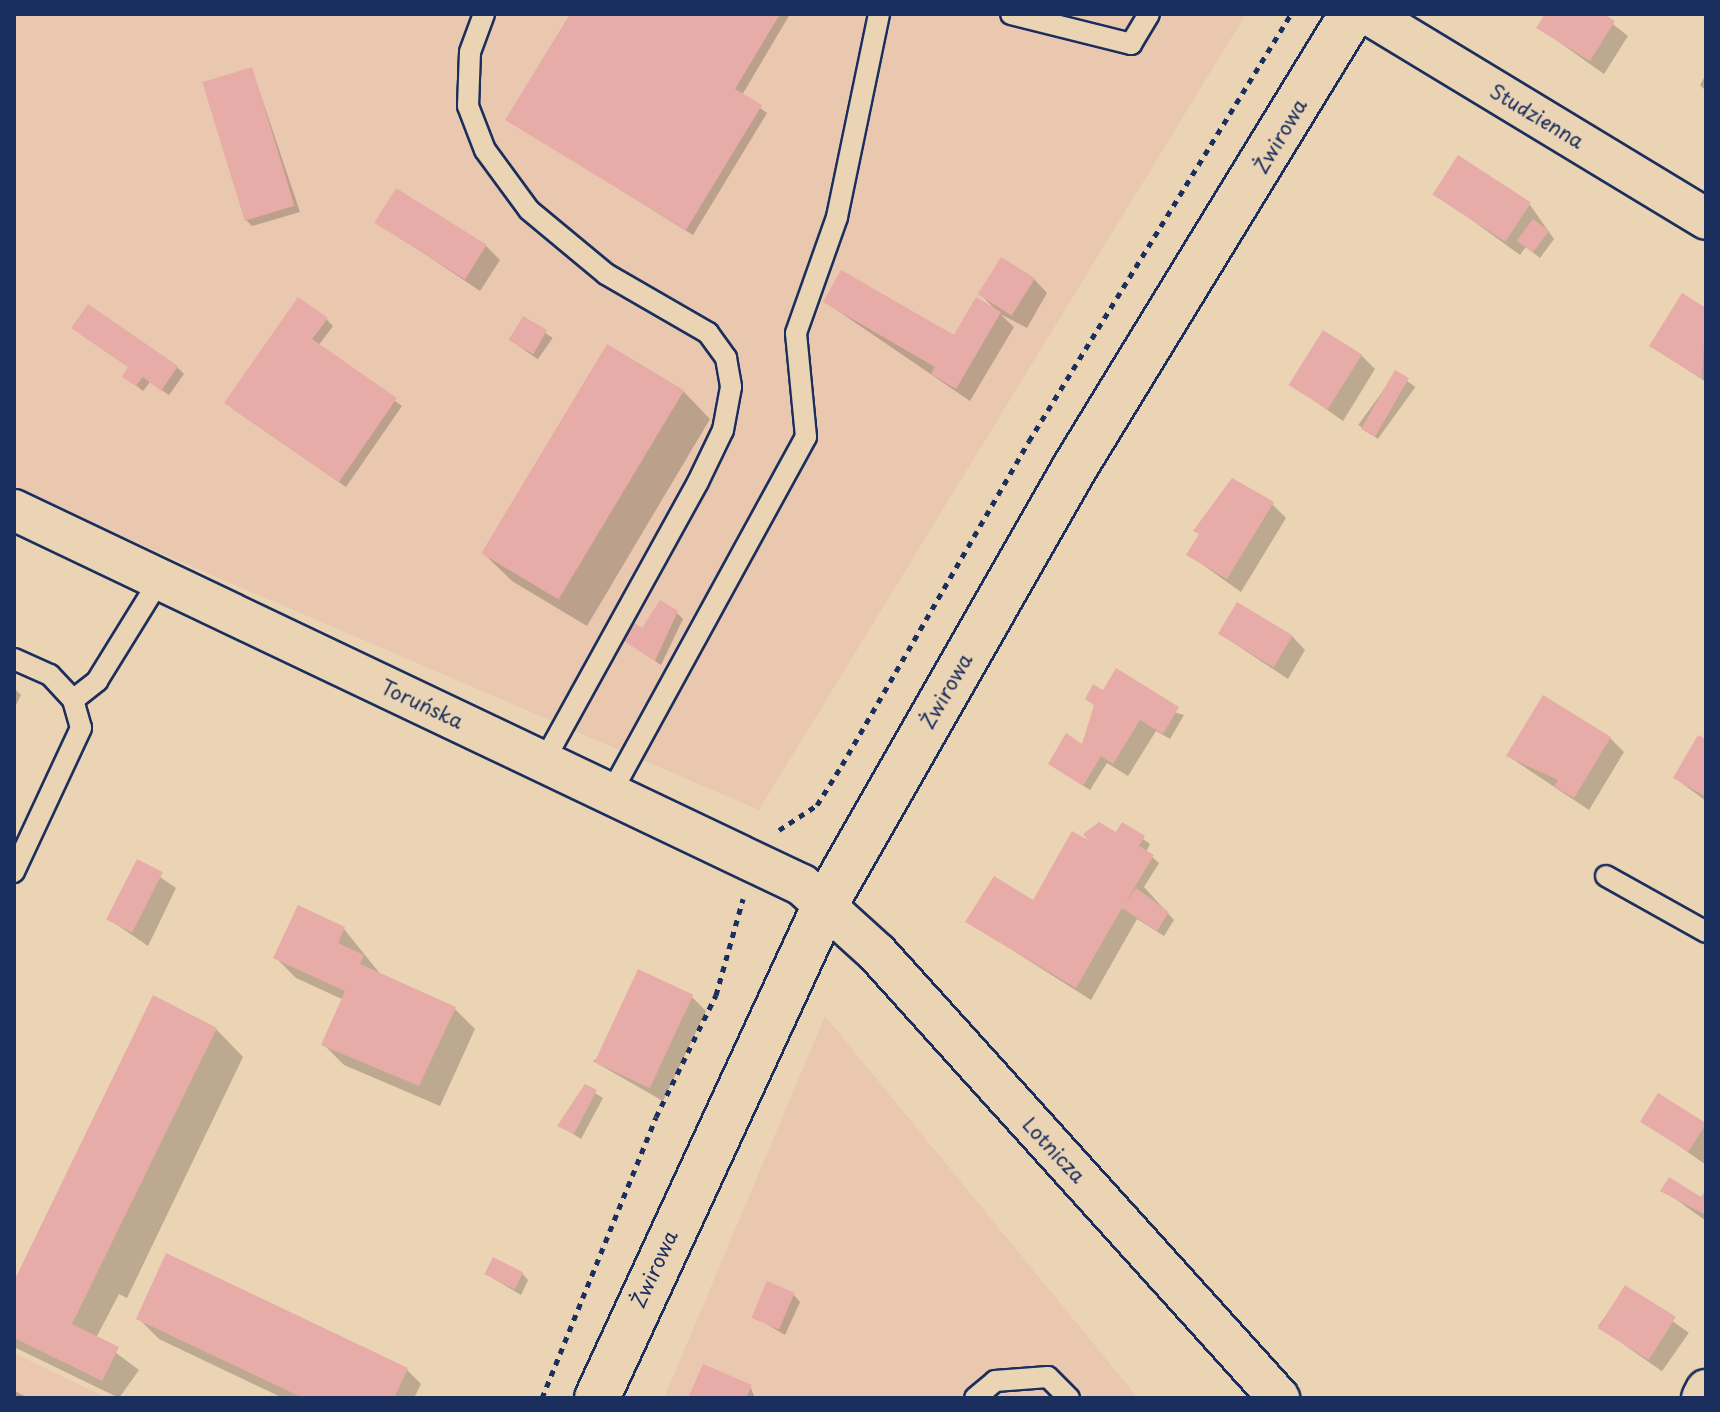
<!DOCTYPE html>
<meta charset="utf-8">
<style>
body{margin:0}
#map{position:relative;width:1720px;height:1412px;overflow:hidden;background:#ebd4b4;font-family:"Playpen Sans",sans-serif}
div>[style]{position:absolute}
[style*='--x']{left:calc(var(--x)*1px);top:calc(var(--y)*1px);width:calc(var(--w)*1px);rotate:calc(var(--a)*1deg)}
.built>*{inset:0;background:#eac8b0}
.shadow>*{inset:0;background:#0003;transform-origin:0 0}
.building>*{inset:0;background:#e7aca8;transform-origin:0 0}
.path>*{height:5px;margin-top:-2.5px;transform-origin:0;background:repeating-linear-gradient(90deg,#1b2f5e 0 6px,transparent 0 12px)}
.roads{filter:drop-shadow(2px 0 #1b2f5e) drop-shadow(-2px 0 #1b2f5e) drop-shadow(0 2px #1b2f5e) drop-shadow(0 -2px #1b2f5e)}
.service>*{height:20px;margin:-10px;padding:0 10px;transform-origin:10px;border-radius:10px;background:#ebd4b4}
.minor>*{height:40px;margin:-20px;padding:0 20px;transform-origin:20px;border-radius:20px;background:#ebd4b4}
.tertiary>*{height:44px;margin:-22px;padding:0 22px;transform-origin:22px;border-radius:22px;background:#ebd4b4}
span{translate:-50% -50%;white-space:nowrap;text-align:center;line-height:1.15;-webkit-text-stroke:8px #ebd4b4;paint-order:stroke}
.street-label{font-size:20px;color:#1b2f5e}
.frame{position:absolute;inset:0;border:16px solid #1b2f5e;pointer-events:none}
</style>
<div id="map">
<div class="built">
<i style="clip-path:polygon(14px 14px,1246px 14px,759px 810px,14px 490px)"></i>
<i style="clip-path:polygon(825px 1016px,1138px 1398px,664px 1398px)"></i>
<i style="clip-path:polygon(14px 1353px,107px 1398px,14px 1398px)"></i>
</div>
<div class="shadow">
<i style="clip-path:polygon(572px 14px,790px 14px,742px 95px,767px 113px,693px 235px,508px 120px)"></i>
<i style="clip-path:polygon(1547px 14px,1600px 14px,1628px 36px,1604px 74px,1539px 28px)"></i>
<i style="clip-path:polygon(252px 69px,300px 212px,252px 226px,246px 220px)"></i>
<i style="clip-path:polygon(1706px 74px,1706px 91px,1700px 85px)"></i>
<i style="clip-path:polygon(1436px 194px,1530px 205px,1554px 239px,1540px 258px,1526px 247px,1520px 255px)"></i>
<i style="clip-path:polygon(377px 222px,486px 246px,500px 260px,480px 291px)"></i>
<i style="clip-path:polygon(1034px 279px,1047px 293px,1027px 328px,1000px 314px,1014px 327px,970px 401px,825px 302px,955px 337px,995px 309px,980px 294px)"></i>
<i style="clip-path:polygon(1682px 296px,1706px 310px,1706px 382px,1651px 346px)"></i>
<i style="left:524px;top:318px;width:35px;height:26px;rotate:35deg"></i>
<i style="clip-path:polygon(326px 319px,333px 326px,318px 346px,402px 406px,346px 487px,233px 409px)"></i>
<i style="clip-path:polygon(80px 334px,177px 367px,184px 374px,169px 395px,150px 382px,143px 391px,124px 376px,130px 368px)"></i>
<i style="clip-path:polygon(1361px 355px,1375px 369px,1343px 421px,1292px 385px)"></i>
<i style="left:1396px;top:373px;width:24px;height:64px;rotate:36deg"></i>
<i style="clip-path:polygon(683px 391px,710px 419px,587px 626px,512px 581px,484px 554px)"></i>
<i style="clip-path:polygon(1272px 504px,1286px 518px,1241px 592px,1189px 555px)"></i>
<i style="clip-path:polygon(677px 613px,683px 619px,661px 665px,625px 640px)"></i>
<i style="clip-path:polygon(1220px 634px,1292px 636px,1305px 650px,1288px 679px)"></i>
<i style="clip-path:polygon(14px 688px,21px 695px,14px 709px)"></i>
<i style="clip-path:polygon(1104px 692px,1184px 715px,1170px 739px,1156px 731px,1128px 776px,1107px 763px,1090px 790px,1050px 764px,1083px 747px,1096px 707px,1087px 699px)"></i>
<i style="clip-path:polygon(1610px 738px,1624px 752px,1589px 810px,1508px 756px)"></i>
<i style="clip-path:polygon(1706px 742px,1706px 801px,1675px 778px)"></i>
<i style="clip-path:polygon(1123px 825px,1150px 844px,1146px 852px,1159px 863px,1144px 887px,1174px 920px,1164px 936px,1137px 919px,1091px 1000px,968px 922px,1034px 902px,1103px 856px)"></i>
<i style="clip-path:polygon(138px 862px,176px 888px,148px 946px,110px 920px)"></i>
<i style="clip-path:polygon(344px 929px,382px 976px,454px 1008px,475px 1029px,440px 1106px,344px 1065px,323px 1044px,344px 1000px,296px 978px,276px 958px)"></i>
<i style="clip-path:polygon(692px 997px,706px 1011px,663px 1101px,593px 1061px)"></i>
<i style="clip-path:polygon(216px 1029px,243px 1057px,127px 1298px,119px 1294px,96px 1338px,139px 1370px,119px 1398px,14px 1347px,14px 1285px)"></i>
<i style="clip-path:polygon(585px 1087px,603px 1098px,581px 1139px,560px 1126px)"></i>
<i style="clip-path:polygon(1659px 1096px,1706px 1125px,1706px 1165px,1644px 1121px)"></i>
<i style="clip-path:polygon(1663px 1190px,1702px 1200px,1706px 1193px,1706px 1221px)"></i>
<i style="clip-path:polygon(522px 1273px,528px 1280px,521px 1295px,486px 1274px)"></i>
<i style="left:1625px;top:1288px;width:78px;height:47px;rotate:35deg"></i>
<i style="clip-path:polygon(794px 1295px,800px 1302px,785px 1335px,753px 1316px)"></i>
<i style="clip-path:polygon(138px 1318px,407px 1370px,421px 1384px,414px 1398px,283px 1398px,159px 1339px)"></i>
<i style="clip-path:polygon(750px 1386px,755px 1398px,690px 1398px)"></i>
<i style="clip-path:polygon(14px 1391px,29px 1398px,14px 1398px)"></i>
</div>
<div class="building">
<i style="clip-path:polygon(570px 14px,780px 14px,735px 89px,762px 105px,686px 230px,505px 120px)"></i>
<i style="clip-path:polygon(1545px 14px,1604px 14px,1615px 21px,1590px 61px,1536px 28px)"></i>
<i style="left:252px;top:67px;width:145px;height:52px;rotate:73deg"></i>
<i style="left:1458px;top:155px;width:87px;height:47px;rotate:33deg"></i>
<i style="left:396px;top:188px;width:107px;height:41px;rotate:32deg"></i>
<i style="left:1533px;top:219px;width:20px;height:27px;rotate:37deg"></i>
<i style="left:1001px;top:257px;width:40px;height:44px;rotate:32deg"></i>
<i style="clip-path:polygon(841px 270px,954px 335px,976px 297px,1001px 312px,956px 389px,931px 374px,935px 367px,823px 302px)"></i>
<i style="clip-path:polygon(1682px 293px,1706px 308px,1702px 379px,1649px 346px)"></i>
<i style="clip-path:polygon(298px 297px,328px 318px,312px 339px,397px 398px,339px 482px,224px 403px)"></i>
<i style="clip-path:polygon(88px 304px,178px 366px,161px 391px,143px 377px,136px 386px,122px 377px,128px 367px,71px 328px)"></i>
<i style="left:523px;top:316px;width:28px;height:28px;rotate:30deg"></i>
<i style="left:1323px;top:330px;width:46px;height:65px;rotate:32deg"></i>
<i style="left:607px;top:344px;width:90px;height:244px;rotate:31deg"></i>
<i style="left:1395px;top:370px;width:16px;height:68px;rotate:30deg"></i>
<i style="clip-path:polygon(1232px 478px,1274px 502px,1227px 579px,1186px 555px,1199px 534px,1193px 531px)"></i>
<i style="clip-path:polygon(660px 600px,678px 611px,655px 661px,622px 640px,633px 622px,642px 628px)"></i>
<i style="left:1237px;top:602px;width:65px;height:37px;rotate:31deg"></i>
<i style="clip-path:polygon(1116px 668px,1179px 707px,1163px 734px,1140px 720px,1113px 764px,1101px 756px,1083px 786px,1048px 764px,1066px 733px,1082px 744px,1094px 705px,1085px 699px,1093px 684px,1103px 690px)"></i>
<i style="clip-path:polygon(1543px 695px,1611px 737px,1574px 798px,1554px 786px,1558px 780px,1506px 756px)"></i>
<i style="clip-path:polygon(1698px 735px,1706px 739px,1706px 797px,1673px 778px)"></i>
<i style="clip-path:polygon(1099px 822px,1116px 832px,1122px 822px,1145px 836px,1139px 846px,1154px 855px,1125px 903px,1136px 888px,1169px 912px,1157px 931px,1122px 908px,1076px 988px,965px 922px,994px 876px,1033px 900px,1072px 831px,1088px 840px,1083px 834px)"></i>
<i style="left:137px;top:859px;width:29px;height:68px;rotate:27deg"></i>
<i style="clip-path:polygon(298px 905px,345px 927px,338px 943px,364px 955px,360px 964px,456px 1007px,419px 1086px,321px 1045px,345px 991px,273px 958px)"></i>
<i style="left:638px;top:969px;width:61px;height:103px;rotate:25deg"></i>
<i style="clip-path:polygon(153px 995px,217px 1028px,72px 1324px,119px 1347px,102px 1381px,14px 1338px,14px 1281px)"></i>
<i style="clip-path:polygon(585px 1084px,597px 1090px,574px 1134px,557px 1126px)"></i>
<i style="left:1658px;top:1093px;width:57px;height:34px;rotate:32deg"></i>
<i style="clip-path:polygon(1669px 1177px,1701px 1197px,1706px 1189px,1706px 1215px,1660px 1191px)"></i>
<i style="clip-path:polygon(166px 1253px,408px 1368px,394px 1398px,303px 1398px,136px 1319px)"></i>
<i style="left:493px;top:1257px;width:34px;height:19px;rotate:27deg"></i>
<i style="left:767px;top:1281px;width:30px;height:40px;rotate:23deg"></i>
<i style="left:1625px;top:1285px;width:60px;height:51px;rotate:32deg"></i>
<i style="clip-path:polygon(703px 1364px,752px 1385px,746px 1398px,688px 1398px)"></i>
</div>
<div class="path">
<i style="--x:779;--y:830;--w:45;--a:-33.3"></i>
<i style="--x:817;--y:805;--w:47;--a:-58"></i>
<i style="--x:842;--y:765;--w:374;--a:-60"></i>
<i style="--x:1029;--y:441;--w:501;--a:-58.47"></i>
<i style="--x:542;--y:1398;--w:303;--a:-67.9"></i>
<i style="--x:656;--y:1117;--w:136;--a:-63.8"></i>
<i style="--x:716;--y:995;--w:100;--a:-74.3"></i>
</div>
<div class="roads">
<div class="service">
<i style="--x:484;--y:14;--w:40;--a:110.2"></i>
<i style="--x:470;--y:52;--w:54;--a:92.1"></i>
<i style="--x:468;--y:106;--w:47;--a:68.9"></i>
<i style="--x:485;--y:150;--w:74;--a:53.7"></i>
<i style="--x:529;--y:210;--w:100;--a:39.7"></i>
<i style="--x:606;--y:274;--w:118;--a:30"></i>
<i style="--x:708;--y:333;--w:31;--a:54"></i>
<i style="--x:726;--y:358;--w:29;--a:80"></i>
<i style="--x:731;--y:387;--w:44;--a:100.5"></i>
<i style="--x:723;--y:430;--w:58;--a:115.7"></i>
<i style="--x:698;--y:482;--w:319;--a:118.9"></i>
<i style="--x:1011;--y:14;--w:124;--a:14"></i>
<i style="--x:1131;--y:44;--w:35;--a:-59"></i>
<i style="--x:14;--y:659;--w:39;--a:24"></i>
<i style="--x:50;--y:675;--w:34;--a:47"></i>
<i style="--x:73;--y:700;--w:29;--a:74"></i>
<i style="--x:81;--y:728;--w:159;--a:115"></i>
<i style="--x:73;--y:700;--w:31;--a:-38"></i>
<i style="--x:97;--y:681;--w:120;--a:-58.3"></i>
<i style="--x:611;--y:793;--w:406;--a:-61.3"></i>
<i style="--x:806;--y:437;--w:104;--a:-95.5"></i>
<i style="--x:796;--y:333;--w:123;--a:-70.5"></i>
<i style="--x:837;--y:217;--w:207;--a:-78.3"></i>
<i style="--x:1606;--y:876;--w:115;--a:29.2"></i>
<i style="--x:975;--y:1398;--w:26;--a:-40"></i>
<i style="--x:995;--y:1381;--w:53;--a:-4.3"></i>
<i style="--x:1048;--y:1377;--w:30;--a:45"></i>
</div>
<div class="minor">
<i style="--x:1368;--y:14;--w:395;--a:31.2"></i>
<i style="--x:14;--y:510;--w:873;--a:25.45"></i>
<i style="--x:802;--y:885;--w:101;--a:42.2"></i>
<i style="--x:877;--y:953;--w:600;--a:47.91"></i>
<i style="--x:1702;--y:1398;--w:9;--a:-63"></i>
</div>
<div class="tertiary">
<i style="--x:597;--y:1398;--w:545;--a:-65.17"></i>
<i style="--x:826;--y:903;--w:502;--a:-60.27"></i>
<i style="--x:1075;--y:467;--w:531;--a:-58.56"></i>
</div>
</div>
<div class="street-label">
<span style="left:1537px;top:116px;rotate:31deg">Studzienna</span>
<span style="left:1280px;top:136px;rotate:-59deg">Żwirowa</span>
<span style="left:946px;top:691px;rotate:-60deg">Żwirowa</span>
<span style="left:422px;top:704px;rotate:25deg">Toruńska</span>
<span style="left:1054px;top:1150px;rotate:47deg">Lotnicza</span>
<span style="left:654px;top:1269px;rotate:-65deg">Żwirowa</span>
</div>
<div class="frame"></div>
</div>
